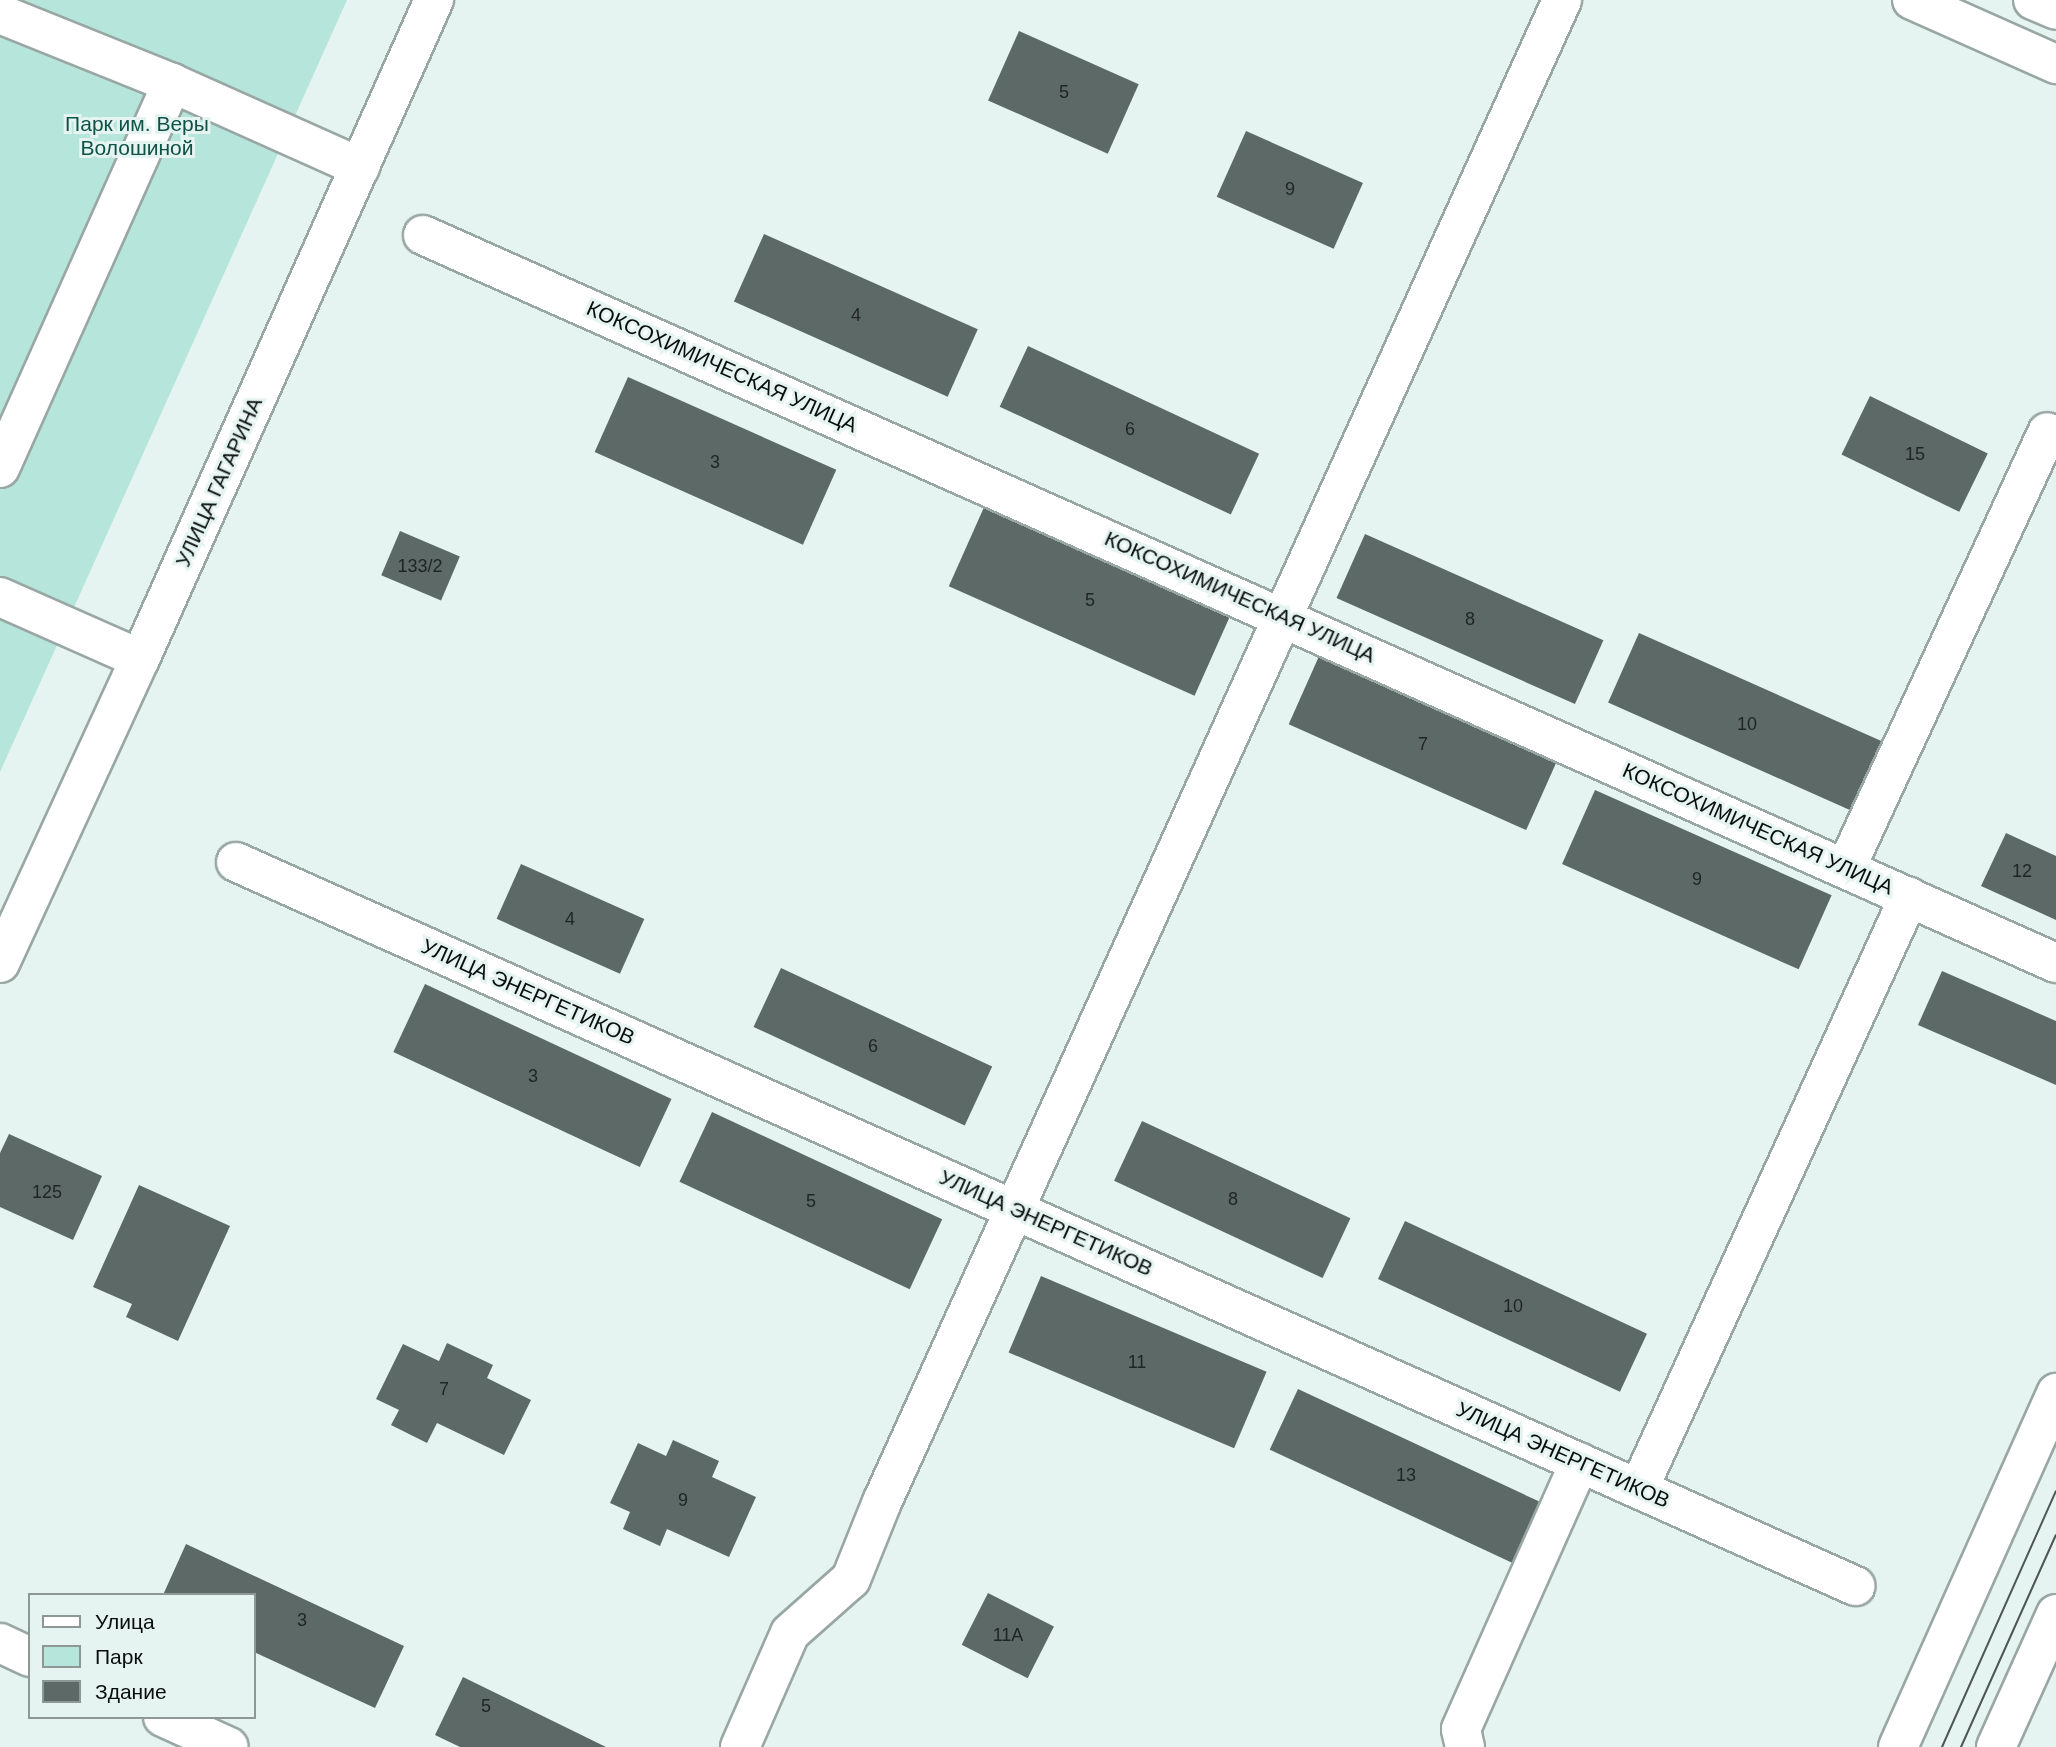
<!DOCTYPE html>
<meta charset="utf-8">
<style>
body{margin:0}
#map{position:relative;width:2056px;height:1747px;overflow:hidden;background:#e5f4f0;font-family:Helvetica,sans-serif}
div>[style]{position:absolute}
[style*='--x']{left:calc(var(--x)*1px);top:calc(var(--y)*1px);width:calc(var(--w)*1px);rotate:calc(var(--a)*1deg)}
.green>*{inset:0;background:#b6e5db}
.building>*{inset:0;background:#5d6967;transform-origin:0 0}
.roads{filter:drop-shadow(2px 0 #99a7a4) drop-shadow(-2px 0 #99a7a4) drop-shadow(0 2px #99a7a4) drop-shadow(0 -2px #99a7a4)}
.minor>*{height:38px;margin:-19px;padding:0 19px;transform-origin:19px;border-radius:19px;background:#fff}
.major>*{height:38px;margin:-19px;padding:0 19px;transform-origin:19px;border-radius:19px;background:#fff}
.tram>*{height:2px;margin:-1px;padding:0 1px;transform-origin:1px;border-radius:1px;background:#4e5755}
span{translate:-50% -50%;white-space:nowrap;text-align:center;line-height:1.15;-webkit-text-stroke:6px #e5f4f0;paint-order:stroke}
.number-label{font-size:18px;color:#1e2524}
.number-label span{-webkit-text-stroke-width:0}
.park-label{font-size:21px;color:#0f5248}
.street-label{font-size:21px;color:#090e0d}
.legend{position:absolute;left:28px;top:1593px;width:228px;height:126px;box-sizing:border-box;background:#e5f4f0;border:2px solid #8d9895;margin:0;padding:9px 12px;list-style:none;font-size:21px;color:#090e0d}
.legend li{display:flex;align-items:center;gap:14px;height:35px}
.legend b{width:35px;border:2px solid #8d9895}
</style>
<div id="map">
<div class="green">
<i style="clip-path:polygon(0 0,347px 0,0 772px)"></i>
</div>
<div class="building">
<i style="left:1019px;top:31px;width:131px;height:76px;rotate:24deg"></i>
<i style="left:1246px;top:131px;width:128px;height:72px;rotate:24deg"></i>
<i style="left:764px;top:234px;width:234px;height:74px;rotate:24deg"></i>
<i style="left:1028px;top:346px;width:255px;height:67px;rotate:25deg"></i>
<i style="left:628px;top:377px;width:228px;height:82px;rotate:24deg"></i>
<i style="left:1870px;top:396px;width:131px;height:65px;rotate:26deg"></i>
<i style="left:985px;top:505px;width:269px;height:89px;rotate:24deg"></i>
<i style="left:400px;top:531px;width:65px;height:48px;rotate:23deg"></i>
<i style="left:1365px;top:534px;width:261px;height:70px;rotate:24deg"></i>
<i style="left:1639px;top:633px;width:272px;height:76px;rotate:24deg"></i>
<i style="left:1320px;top:654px;width:260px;height:77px;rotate:24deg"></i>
<i style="left:1595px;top:790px;width:259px;height:81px;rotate:24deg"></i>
<i style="clip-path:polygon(2006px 833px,2056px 856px,2056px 920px,1981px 886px)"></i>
<i style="left:521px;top:864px;width:135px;height:60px;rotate:24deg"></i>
<i style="left:781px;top:968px;width:233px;height:65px;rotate:25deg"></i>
<i style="clip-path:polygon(1942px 971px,2056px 1021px,2056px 1085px,1918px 1025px)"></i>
<i style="left:425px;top:984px;width:272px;height:75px;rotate:25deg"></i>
<i style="left:712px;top:1112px;width:254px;height:77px;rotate:25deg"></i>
<i style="left:1142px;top:1121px;width:230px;height:66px;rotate:25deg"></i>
<i style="clip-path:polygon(9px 1134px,102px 1176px,73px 1240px,0 1207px,0 1153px)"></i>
<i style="clip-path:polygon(139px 1185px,230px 1226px,178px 1341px,126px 1317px,132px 1304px,93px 1287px)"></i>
<i style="left:1405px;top:1221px;width:267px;height:64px;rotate:25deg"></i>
<i style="left:1041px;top:1276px;width:245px;height:83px;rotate:23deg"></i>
<i style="clip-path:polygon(447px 1343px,493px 1365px,487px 1378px,531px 1400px,504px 1455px,437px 1423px,427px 1443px,391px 1425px,399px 1410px,376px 1399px,403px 1344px,439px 1361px)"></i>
<i style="left:1298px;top:1389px;width:268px;height:67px;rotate:25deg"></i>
<i style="clip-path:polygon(673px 1440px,719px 1461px,712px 1477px,756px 1497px,729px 1557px,667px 1529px,660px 1546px,623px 1529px,630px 1512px,610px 1503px,638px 1443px,666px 1456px)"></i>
<i style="clip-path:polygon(186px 1544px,404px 1646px,375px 1708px,254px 1652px,254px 1595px,163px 1595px)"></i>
<i style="left:988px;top:1593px;width:74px;height:58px;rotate:27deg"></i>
<i style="clip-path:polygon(463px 1677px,606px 1747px,460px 1747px,435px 1735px)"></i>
</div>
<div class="roads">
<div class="minor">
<i style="--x:0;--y:14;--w:185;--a:21.9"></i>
<i style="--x:423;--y:235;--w:1788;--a:24.03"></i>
<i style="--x:0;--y:468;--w:422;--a:-65.9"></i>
<i style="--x:172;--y:83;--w:206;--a:24.1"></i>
<i style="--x:0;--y:597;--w:153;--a:23.9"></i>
<i style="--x:236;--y:862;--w:1774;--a:24.09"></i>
<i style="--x:1846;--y:868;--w:480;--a:-65.2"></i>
<i style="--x:0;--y:963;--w:335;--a:-65.3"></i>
<i style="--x:140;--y:659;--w:722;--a:-65.96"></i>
<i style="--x:1639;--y:1488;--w:650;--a:-65.45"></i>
<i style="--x:0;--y:1643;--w:33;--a:25"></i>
<i style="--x:163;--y:1717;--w:72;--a:24.4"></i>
<i style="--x:740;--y:1747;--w:124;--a:-66.3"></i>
<i style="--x:790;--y:1633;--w:81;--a:-41.5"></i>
<i style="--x:851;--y:1579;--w:83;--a:-68.1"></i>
<i style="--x:882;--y:1502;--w:1649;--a:-65.64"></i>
<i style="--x:1465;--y:1747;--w:18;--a:-103"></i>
<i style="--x:1461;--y:1729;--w:292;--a:-66"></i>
</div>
<div class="major">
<i style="--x:1912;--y:0;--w:158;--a:24"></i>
<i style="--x:2033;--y:0;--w:25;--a:23"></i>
<i style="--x:1898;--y:1747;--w:388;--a:-65.9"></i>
<i style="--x:1996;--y:1747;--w:146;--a:-65.7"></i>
</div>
</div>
<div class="tram">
<i style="--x:1942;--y:1747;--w:280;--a:-66"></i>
<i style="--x:1961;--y:1747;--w:232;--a:-65.9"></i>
</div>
<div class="number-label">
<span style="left:1064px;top:92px">5</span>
<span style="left:1290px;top:189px">9</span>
<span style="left:856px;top:315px">4</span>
<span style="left:1130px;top:429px">6</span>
<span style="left:1915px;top:454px">15</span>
<span style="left:715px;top:462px">3</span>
<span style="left:420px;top:566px">133/2</span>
<span style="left:1090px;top:600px">5</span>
<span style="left:1470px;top:619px">8</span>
<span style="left:1747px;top:724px">10</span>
<span style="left:1423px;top:744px">7</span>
<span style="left:2022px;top:871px">12</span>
<span style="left:1697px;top:879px">9</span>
<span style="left:570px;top:919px">4</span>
<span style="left:873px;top:1046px">6</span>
<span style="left:533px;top:1076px">3</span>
<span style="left:47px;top:1192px">125</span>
<span style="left:1233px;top:1199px">8</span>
<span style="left:811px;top:1201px">5</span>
<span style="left:1513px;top:1306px">10</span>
<span style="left:1137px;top:1362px">11</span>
<span style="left:444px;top:1389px">7</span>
<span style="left:1406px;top:1475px">13</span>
<span style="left:683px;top:1500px">9</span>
<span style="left:302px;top:1620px">3</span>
<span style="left:1008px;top:1635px">11А</span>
<span style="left:486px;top:1706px">5</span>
</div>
<div class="park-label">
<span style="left:137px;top:136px">Парк им. Веры<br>Волошиной</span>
</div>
<div class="street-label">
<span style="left:722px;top:367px;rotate:24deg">КОКСОХИМИЧЕСКАЯ УЛИЦА</span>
<span style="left:219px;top:482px;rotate:-66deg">УЛИЦА ГАГАРИНА</span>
<span style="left:1240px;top:597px;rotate:24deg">КОКСОХИМИЧЕСКАЯ УЛИЦА</span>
<span style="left:1758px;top:829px;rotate:24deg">КОКСОХИМИЧЕСКАЯ УЛИЦА</span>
<span style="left:528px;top:992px;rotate:24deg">УЛИЦА ЭНЕРГЕТИКОВ</span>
<span style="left:1046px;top:1223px;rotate:24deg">УЛИЦА ЭНЕРГЕТИКОВ</span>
<span style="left:1563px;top:1455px;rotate:24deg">УЛИЦА ЭНЕРГЕТИКОВ</span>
</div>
<ul class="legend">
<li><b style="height:9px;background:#fff"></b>Улица</li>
<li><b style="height:19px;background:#b6e5db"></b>Парк</li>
<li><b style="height:19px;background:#5d6967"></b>Здание</li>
</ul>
</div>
